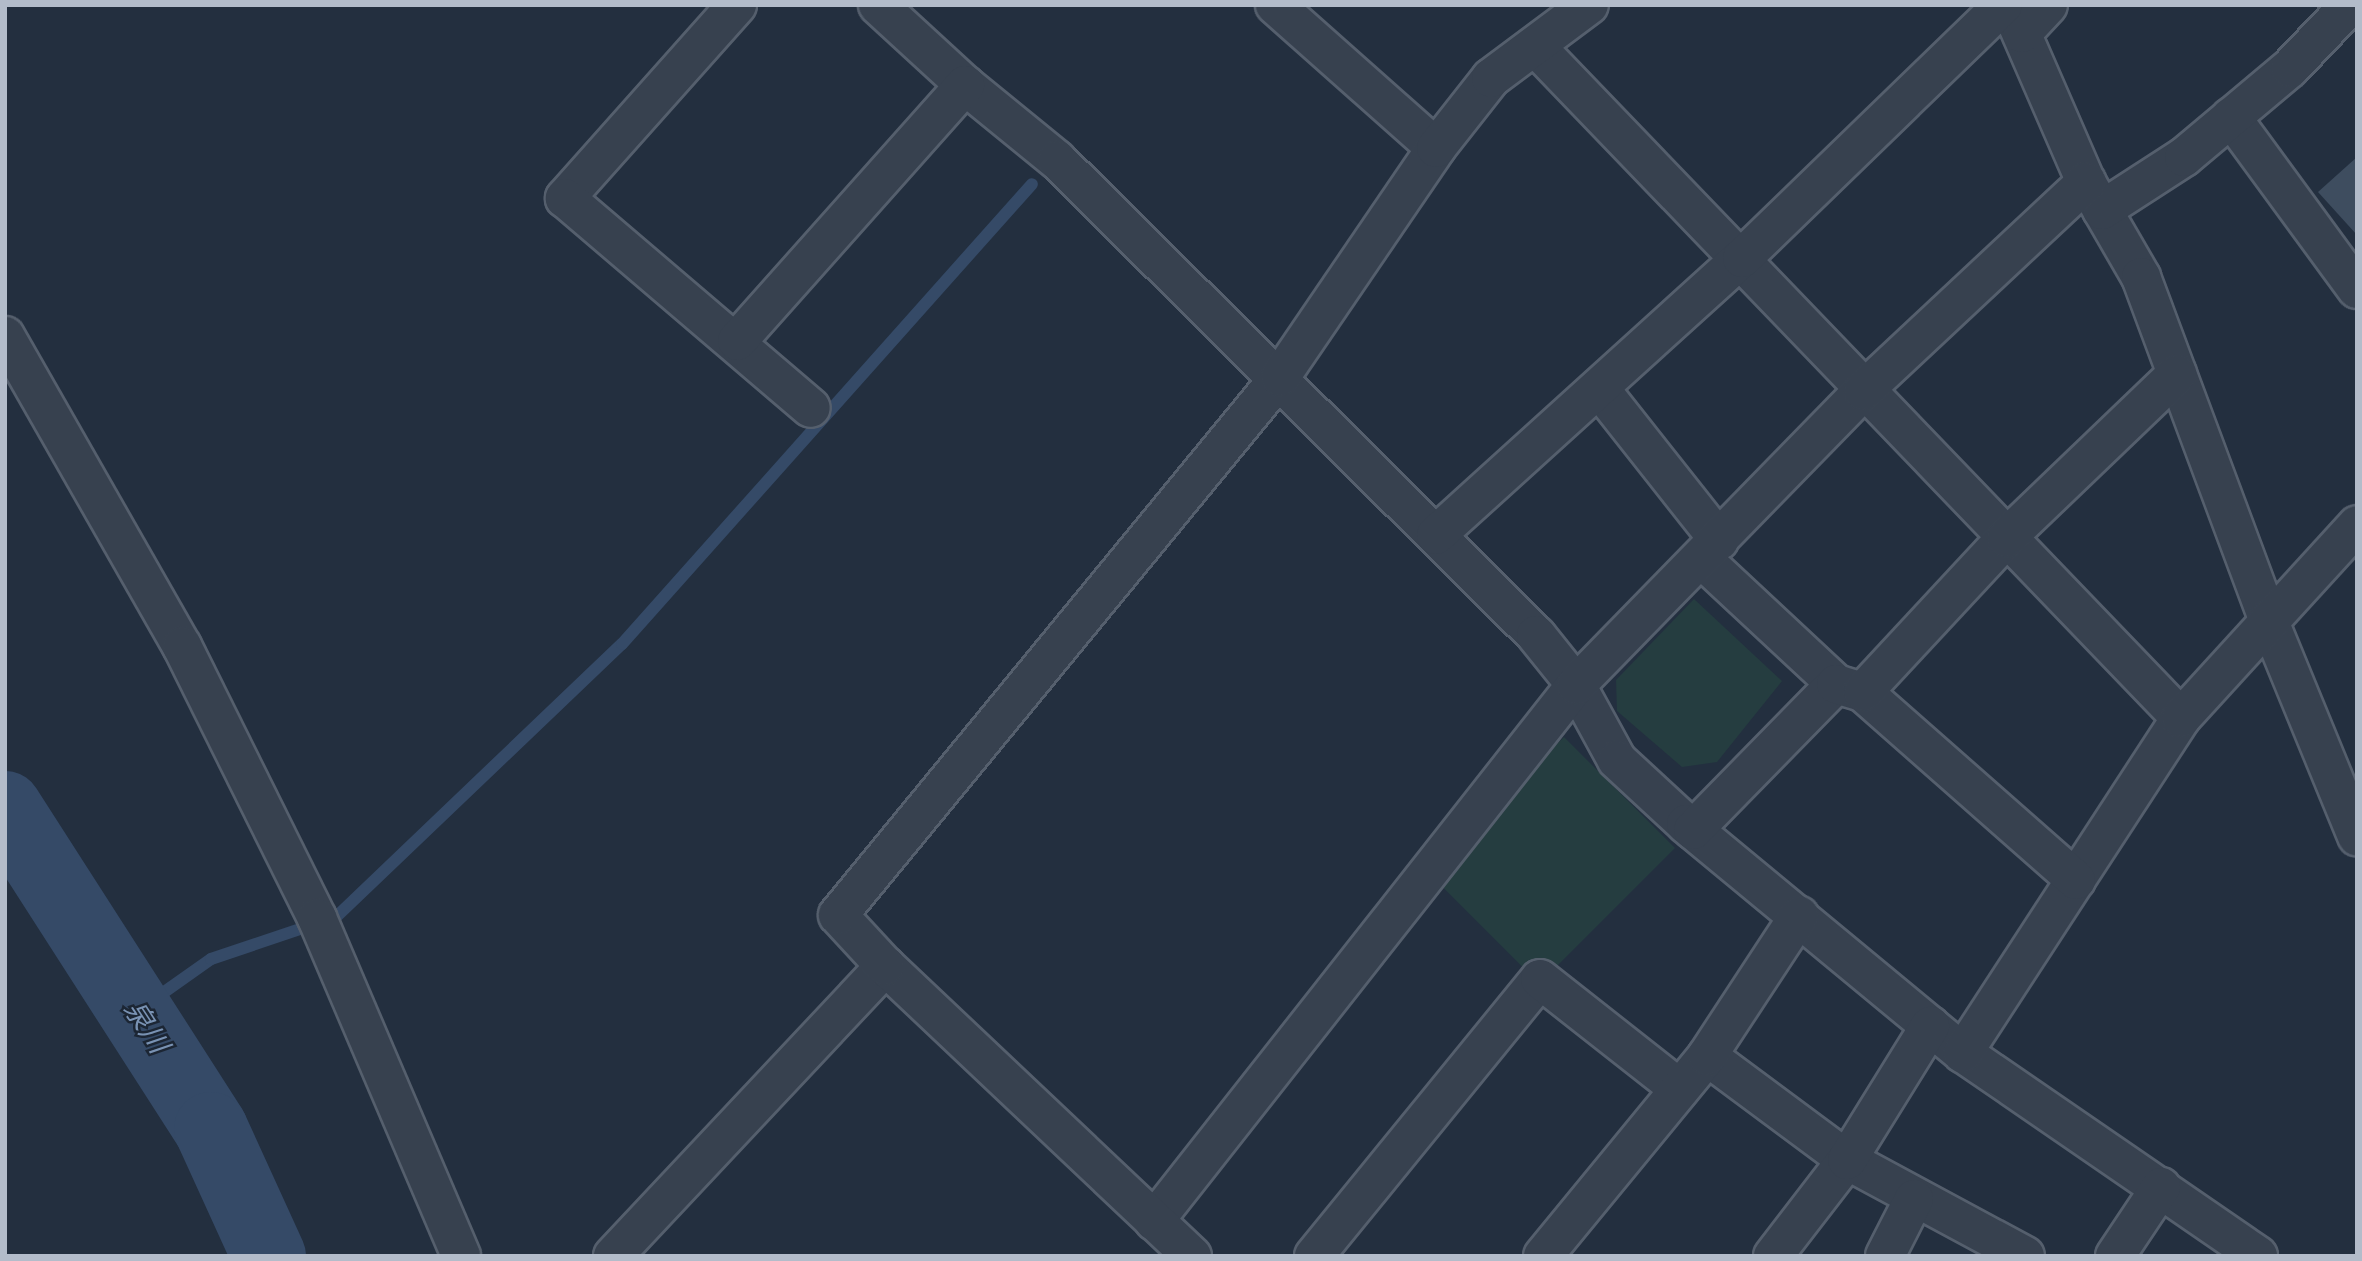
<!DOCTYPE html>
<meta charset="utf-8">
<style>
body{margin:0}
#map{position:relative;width:2362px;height:1261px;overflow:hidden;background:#232f3f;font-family:Jost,"Noto Sans JP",sans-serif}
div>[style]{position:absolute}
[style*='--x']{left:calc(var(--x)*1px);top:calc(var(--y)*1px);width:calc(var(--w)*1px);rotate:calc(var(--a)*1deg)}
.green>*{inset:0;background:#253d40;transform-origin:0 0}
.stream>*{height:12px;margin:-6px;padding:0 6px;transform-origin:6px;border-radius:6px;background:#354a67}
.river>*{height:74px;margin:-37px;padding:0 37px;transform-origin:37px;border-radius:37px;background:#354a67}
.building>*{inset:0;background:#3e4d5f}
.roads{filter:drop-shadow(2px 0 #555f6d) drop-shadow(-2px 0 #555f6d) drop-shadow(0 2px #555f6d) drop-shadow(0 -2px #555f6d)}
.minor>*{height:38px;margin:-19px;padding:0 19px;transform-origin:19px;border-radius:19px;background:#37414f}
span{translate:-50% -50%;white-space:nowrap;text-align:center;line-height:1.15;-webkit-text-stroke:5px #1c2634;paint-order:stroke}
.water-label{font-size:28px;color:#7992b3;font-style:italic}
.frame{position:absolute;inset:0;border:7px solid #b3bcca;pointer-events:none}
</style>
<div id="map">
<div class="green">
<i style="clip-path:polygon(1694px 599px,1782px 681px,1717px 762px,1682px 767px,1617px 711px,1616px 680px)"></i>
<i style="left:1564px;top:737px;width:157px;height:192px;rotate:45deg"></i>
</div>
<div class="stream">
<i style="--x:136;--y:1012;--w:92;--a:-35.2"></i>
<i style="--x:211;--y:959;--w:132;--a:-18.6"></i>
<i style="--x:336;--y:917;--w:395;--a:-43.7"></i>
<i style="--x:622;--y:644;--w:616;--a:-48.29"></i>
</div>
<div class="river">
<i style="--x:5;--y:808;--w:381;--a:57.3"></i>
<i style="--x:211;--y:1129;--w:140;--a:65.5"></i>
</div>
<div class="building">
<i style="clip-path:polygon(2357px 157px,2357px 235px,2318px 192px)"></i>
</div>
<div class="roads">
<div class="minor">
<i style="--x:737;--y:5;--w:259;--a:131.7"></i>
<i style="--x:565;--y:198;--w:323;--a:40.5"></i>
<i style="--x:878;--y:5;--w:118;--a:42.6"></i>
<i style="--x:965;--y:85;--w:119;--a:39.2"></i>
<i style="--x:1057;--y:160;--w:675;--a:44.76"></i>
<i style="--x:1536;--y:635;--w:64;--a:51.3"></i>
<i style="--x:1576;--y:685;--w:85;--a:61.3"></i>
<i style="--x:1617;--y:760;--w:94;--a:42.8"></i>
<i style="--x:1686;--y:824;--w:359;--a:39.6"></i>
<i style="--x:1963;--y:1053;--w:358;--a:34.5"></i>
<i style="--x:1275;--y:5;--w:215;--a:41.6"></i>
<i style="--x:2009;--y:5;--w:193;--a:66.5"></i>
<i style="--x:2086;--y:182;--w:110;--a:59.9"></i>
<i style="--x:2141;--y:277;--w:365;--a:69.6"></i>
<i style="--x:2268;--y:619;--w:235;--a:67.7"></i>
<i style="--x:2022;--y:33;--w:38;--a:-47"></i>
<i style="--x:1535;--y:46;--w:932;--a:46.13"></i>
<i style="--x:2181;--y:718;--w:400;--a:123.1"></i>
<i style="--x:2231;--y:117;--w:213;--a:53.8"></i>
<i style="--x:2102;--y:210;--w:98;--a:-32.9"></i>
<i style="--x:2184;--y:157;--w:138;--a:-40"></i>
<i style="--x:2290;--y:68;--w:87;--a:-46.4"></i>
<i style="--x:5;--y:336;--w:357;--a:60.3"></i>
<i style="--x:182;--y:646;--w:304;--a:63.6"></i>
<i style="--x:317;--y:918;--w:367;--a:66.9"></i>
<i style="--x:737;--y:341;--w:343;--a:-48.3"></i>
<i style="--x:1599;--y:388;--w:194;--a:51.7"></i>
<i style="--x:1436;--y:535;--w:413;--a:-42.2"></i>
<i style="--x:1742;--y:258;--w:363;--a:-44.1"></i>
<i style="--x:1701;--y:558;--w:185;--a:43"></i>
<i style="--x:2181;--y:718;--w:261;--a:-47.6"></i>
<i style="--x:1693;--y:830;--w:204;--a:-45.6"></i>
<i style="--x:1836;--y:684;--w:28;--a:17"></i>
<i style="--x:2076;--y:880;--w:284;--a:-138.6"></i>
<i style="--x:1863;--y:692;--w:210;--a:-47.1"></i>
<i style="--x:2006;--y:538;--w:237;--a:-43.8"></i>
<i style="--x:1707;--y:1056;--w:174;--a:36.6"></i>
<i style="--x:1847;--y:1160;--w:202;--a:28.3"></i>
<i style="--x:1154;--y:1221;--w:682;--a:-51.79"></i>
<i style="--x:1576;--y:685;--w:411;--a:-45.7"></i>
<i style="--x:1863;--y:391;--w:306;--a:-43.1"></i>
<i style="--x:613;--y:1256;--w:398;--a:-46.8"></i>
<i style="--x:1192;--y:1256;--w:422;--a:-136.6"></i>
<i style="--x:885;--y:966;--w:69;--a:-132.7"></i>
<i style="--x:838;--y:915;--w:696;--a:-50.59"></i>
<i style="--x:1280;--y:377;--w:277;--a:-55.7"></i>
<i style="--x:1436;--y:148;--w:89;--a:-51.8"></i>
<i style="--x:1491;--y:78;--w:122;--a:-36.7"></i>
<i style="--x:1314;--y:1256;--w:357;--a:-50.8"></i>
<i style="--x:1540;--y:979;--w:178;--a:38.2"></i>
<i style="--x:1543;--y:1256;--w:259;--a:-50.6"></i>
<i style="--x:1707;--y:1056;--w:168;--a:-56.7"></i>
<i style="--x:1773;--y:1256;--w:121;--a:-52.4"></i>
<i style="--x:1847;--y:1160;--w:158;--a:-58.2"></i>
<i style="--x:1885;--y:1256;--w:64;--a:-63"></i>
<i style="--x:2115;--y:1256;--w:83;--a:-56.3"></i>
</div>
</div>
<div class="water-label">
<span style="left:146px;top:1027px;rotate:57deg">泉川</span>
</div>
<div class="frame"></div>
</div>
